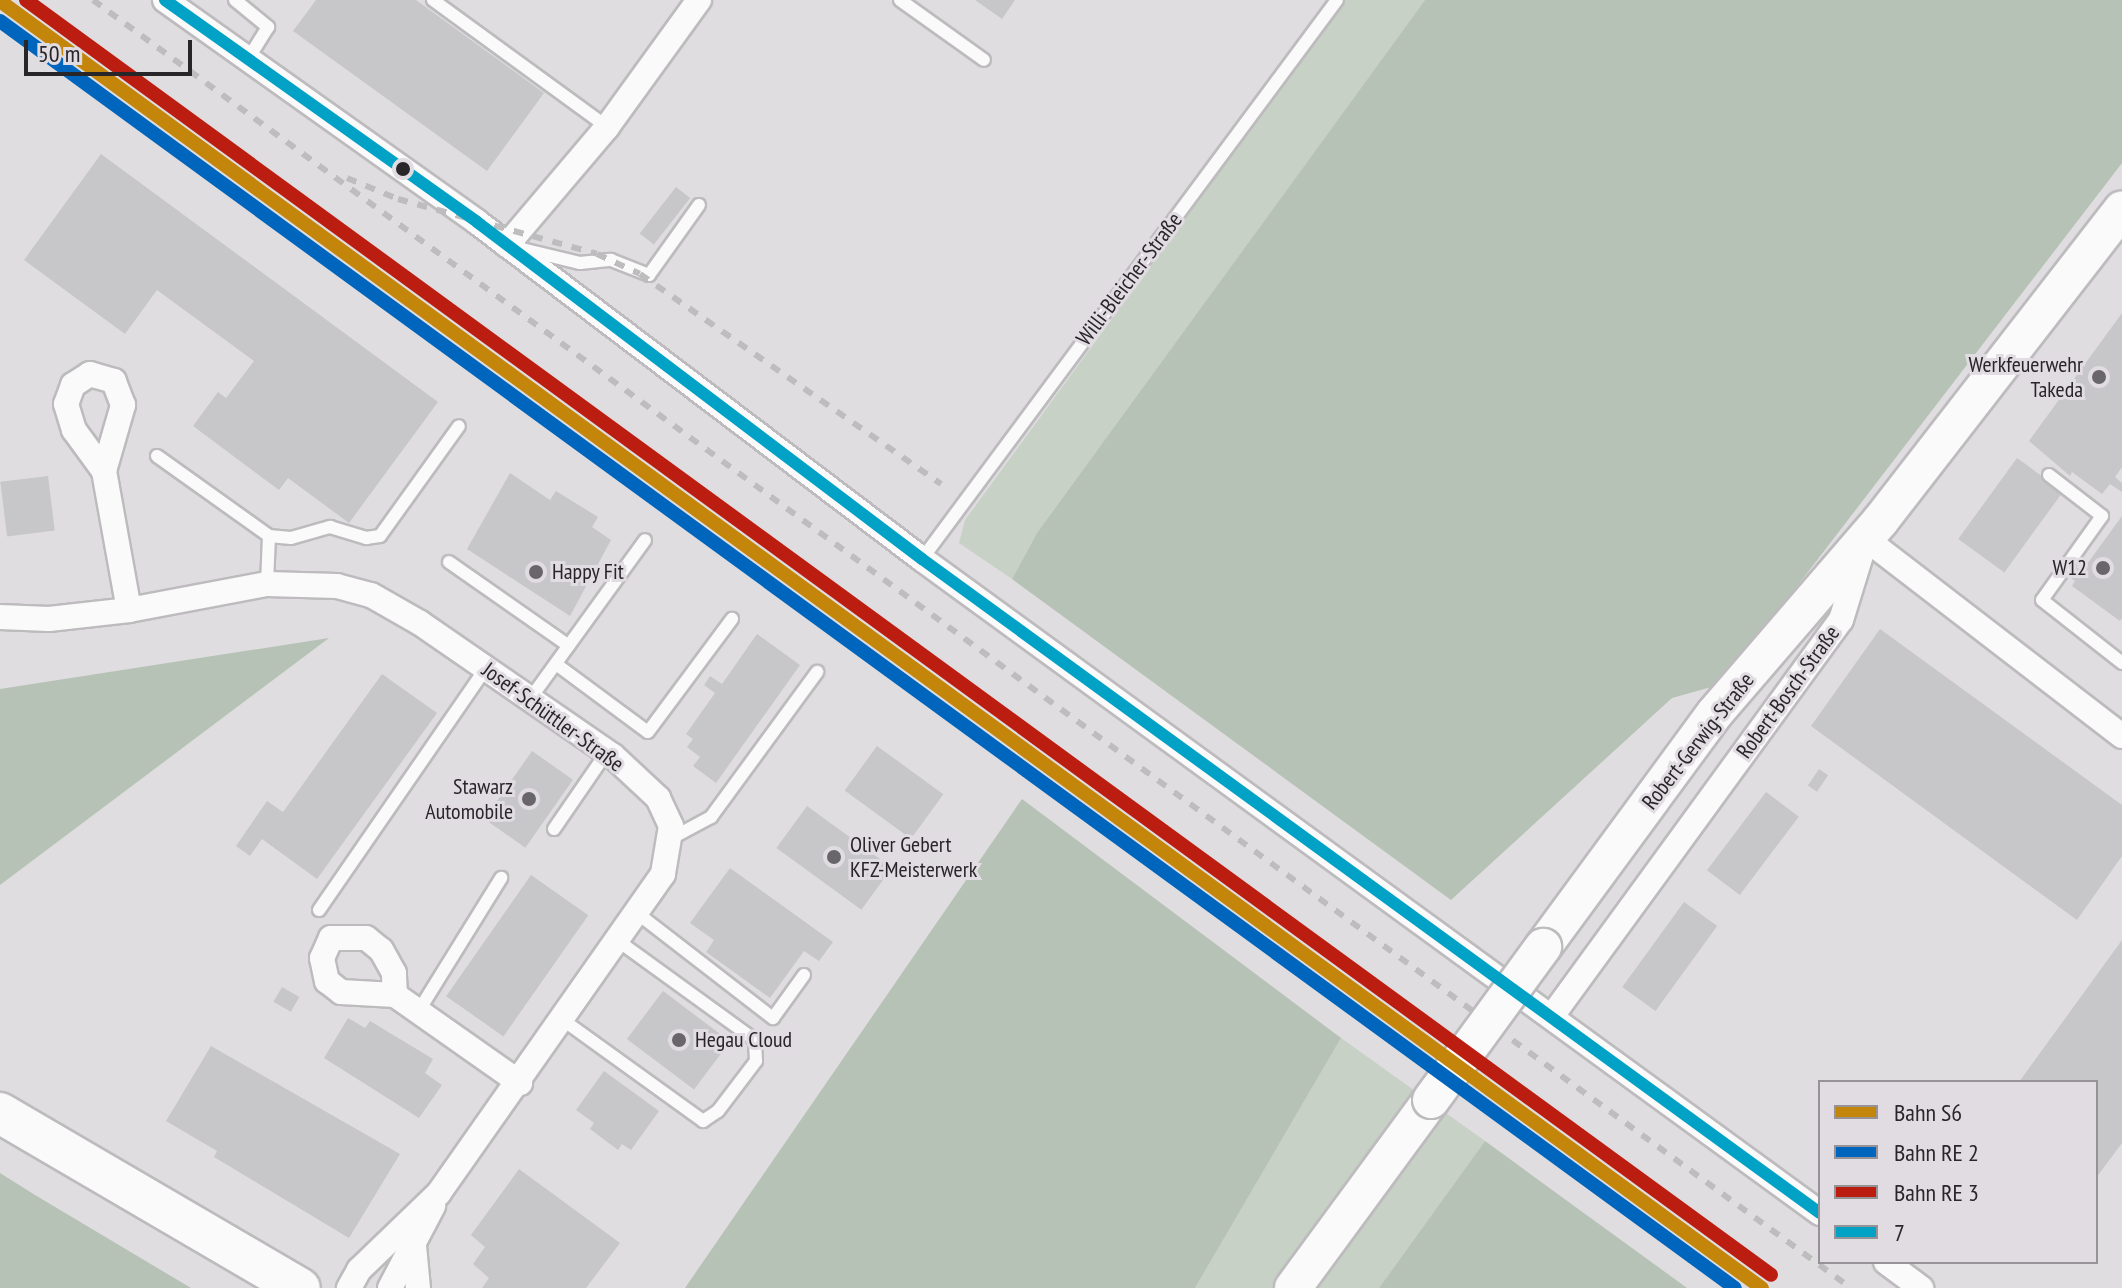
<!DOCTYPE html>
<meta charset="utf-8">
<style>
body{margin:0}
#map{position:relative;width:2122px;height:1288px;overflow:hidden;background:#dfdde0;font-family:"PT Sans Narrow",sans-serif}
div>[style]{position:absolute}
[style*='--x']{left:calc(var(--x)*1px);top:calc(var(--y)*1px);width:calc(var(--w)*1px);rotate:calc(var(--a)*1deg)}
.green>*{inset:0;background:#c7d1c6}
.forest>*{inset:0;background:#b6c2b5}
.building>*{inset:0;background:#c7c6c8;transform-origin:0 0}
.roads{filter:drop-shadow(2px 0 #bdbbbd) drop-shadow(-2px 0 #bdbbbd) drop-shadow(0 2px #bdbbbd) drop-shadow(0 -2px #bdbbbd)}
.lane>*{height:12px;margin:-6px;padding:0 6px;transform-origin:6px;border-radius:6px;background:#fafafa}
.street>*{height:24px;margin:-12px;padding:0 12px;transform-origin:12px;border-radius:12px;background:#fafafa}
.secondary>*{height:36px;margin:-18px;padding:0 18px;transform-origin:18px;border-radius:18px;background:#fafafa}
.primary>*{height:40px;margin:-20px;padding:0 20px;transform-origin:20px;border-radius:20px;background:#fafafa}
.rail>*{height:6px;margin-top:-3px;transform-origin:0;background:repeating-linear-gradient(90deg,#bebdbe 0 10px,transparent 0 20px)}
.bridges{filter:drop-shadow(2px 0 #bdbbbd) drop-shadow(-2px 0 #bdbbbd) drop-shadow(0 2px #bdbbbd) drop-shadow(0 -2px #bdbbbd)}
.secondary-bridge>*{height:36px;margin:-18px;padding:0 18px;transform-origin:18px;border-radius:18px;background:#fafafa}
.bus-1>*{height:12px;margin:-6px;padding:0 6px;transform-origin:6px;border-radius:6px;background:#02a2c6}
.rail-1>*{height:14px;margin:-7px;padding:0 7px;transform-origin:7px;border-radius:7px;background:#c3860a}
.rail-2>*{height:14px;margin:-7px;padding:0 7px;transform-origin:7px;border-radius:7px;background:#0065bd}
.rail-3>*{height:14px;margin:-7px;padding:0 7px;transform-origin:7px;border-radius:7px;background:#bb1e10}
.dots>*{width:22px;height:22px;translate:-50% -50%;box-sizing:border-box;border:4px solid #e0dce1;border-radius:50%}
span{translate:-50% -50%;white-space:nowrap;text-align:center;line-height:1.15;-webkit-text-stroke:6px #e0dce1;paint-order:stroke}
.street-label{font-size:22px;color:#282628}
.poi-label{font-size:22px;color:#282628}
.right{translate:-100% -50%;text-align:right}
.left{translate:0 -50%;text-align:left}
.legend{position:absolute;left:1818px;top:1080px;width:280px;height:184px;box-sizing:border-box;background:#e0dce1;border:2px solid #969397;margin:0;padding:10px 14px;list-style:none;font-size:24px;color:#282628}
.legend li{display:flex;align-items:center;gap:16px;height:40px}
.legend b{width:40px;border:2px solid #969397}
.scale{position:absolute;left:24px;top:40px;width:168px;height:36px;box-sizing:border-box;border:4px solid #282628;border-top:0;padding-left:10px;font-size:24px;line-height:28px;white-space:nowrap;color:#282628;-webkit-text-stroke:6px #e0dce1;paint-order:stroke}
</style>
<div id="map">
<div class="green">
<i style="clip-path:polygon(1345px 0,1425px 0,1037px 533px,1012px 579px,959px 543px,965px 520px)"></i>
<i style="clip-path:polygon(1341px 1038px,1485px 1141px,1379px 1288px,1195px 1288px)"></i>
</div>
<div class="forest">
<i style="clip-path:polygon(1425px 0,2122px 0,2122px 163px,1722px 684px,1672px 698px,1451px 900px,1012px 579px,1037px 533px)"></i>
<i style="clip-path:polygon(329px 638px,0 885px,0 689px)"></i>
<i style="clip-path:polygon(1022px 799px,1341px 1038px,1195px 1288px,685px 1288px)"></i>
<i style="clip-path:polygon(1485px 1141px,1687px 1288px,1379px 1288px)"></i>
<i style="clip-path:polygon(0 1173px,35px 1195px,191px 1288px,0 1288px)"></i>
</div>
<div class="building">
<i style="clip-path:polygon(316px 0,416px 0,544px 93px,487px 171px,293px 31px)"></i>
<i style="clip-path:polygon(975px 0,1015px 0,1002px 19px)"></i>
<i style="clip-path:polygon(101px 154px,438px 402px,349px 523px,288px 478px,279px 490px,193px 426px,218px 392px,226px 398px,254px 361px,157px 290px,125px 334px,24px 260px)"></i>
<i style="left:676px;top:187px;width:18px;height:59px;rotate:38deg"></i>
<i style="clip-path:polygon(2122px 313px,2122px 467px,2115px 477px,2122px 483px,2122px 492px,2110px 484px,2102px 494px,2072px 472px,2070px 476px,2029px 441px)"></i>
<i style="left:2017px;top:458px;width:57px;height:100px;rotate:36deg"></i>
<i style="clip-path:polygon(510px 473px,550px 500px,556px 491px,598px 517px,592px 527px,611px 540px,570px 616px,467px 549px)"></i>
<i style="left:48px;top:476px;width:55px;height:48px;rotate:83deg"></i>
<i style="clip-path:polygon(2122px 516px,2122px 618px,2120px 621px,2072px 586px,2075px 581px,2065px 574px,2072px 564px,2082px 571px)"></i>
<i style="clip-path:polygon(1880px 629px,2122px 805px,2122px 856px,2077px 920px,1811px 726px)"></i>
<i style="clip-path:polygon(757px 634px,800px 665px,716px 783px,693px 766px,700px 757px,687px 747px,693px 739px,686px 734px,715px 693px,704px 685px,710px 676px,722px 684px)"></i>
<i style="clip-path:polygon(382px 674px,437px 713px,317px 879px,262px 839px,250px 856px,236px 846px,267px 801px,283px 812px)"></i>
<i style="left:877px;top:746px;width:82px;height:55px;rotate:36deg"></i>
<i style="left:532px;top:751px;width:50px;height:83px;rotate:35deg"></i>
<i style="left:1819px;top:769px;width:11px;height:20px;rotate:34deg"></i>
<i style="left:1766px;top:792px;width:41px;height:98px;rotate:37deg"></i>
<i style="left:807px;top:806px;width:105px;height:52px;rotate:36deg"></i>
<i style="clip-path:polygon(730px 868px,833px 942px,819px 961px,804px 951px,770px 998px,706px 952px,714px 940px,690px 923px)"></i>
<i style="left:531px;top:875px;width:70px;height:148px;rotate:35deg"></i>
<i style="left:1684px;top:902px;width:41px;height:105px;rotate:36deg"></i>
<i style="clip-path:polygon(2122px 940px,2122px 1143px,2096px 1178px,2096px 1082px,2019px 1082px)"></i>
<i style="left:282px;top:987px;width:20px;height:17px;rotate:30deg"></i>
<i style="left:663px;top:991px;width:84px;height:60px;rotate:37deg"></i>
<i style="clip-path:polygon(348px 1018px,365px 1028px,370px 1021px,433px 1059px,425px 1073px,442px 1085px,419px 1118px,324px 1058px)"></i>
<i style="clip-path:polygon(211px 1046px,400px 1154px,349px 1238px,214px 1157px,217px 1151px,166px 1121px)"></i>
<i style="clip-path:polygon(604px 1071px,659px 1111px,631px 1150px,622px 1144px,618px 1150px,590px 1129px,594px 1123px,576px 1110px)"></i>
<i style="clip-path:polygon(519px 1169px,620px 1243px,586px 1288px,482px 1288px,489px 1278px,473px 1264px,485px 1247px,471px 1235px)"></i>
</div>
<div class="roads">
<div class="lane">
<i style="--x:235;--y:0;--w:43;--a:39.3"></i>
<i style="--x:268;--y:27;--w:38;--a:122"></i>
<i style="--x:433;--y:0;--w:215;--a:36.1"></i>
<i style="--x:900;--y:0;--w:103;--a:35.5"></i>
<i style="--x:522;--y:249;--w:60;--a:13.6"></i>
<i style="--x:580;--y:263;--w:31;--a:-6"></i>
<i style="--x:611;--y:260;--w:41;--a:21.5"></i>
<i style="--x:649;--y:275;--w:86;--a:-54.5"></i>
<i style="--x:157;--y:456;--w:138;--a:35.5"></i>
<i style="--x:269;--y:536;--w:48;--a:92.4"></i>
<i style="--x:2049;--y:475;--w:67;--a:37.7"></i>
<i style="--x:2102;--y:516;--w:103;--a:125.5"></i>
<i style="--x:2042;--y:600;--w:102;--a:38.2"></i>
<i style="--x:269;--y:536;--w:22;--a:5"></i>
<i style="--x:291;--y:538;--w:41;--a:-15.8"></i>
<i style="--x:330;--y:527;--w:38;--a:17"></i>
<i style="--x:366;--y:538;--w:14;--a:-8"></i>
<i style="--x:380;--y:536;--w:135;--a:-54.3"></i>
<i style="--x:922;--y:559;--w:696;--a:-53.41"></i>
<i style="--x:449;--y:562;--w:146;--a:35"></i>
<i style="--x:556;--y:664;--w:114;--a:36.5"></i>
<i style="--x:648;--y:732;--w:141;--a:-53.4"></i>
<i style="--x:530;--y:699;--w:196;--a:-54.1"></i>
<i style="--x:554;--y:829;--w:93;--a:-55.5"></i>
<i style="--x:670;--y:839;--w:47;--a:-28.2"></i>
<i style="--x:711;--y:817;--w:180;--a:-53.8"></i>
<i style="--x:319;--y:910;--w:294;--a:-55.4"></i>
<i style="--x:637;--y:913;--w:172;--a:37.7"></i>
<i style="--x:773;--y:1018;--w:53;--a:-54.2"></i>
<i style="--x:418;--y:1012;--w:158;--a:-58.2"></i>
<i style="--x:563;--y:1020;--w:173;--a:35.8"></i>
<i style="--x:703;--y:1121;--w:18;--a:-34"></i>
<i style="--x:718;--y:1111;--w:63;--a:-52.8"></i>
<i style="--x:756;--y:1061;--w:21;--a:-93"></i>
<i style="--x:755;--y:1040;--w:169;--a:-144.1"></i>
</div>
<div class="street">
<i style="--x:165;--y:0;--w:383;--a:35.4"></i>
<i style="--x:477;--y:222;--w:558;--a:37.14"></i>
<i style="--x:922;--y:559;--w:1111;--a:36.07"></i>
<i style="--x:507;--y:245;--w:155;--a:-49.7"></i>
<i style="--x:607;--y:127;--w:157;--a:-54.1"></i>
<i style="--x:104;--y:471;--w:69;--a:-73.9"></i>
<i style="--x:123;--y:405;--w:26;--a:-111"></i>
<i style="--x:114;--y:381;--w:25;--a:-164"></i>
<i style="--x:90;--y:374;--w:20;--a:147"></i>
<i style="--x:73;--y:385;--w:20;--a:110"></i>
<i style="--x:66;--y:404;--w:27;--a:73"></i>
<i style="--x:74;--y:430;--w:51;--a:53.8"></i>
<i style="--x:104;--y:471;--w:141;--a:79.8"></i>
<i style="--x:0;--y:617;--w:49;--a:2.3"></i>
<i style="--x:49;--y:619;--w:81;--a:-6.4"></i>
<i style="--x:129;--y:610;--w:140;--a:-10.7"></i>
<i style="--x:267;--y:584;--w:70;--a:1.6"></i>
<i style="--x:337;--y:586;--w:35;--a:15"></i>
<i style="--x:371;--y:595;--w:56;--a:29.7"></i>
<i style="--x:420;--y:623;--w:234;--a:34.6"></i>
<i style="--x:613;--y:756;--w:62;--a:43"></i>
<i style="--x:658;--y:798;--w:31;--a:65"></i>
<i style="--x:671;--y:826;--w:49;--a:99.5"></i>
<i style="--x:663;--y:874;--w:390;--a:125.1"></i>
<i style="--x:439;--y:1193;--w:111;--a:136.1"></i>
<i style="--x:359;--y:1270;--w:21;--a:119"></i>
<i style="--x:395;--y:995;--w:22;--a:-93"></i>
<i style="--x:394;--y:973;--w:26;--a:-119"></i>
<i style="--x:381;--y:950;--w:19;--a:-141"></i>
<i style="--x:366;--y:938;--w:35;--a:180"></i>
<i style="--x:331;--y:938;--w:22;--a:114"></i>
<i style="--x:322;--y:958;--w:24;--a:78"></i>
<i style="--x:327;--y:981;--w:18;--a:38"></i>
<i style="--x:341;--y:992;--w:54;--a:3.2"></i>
<i style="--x:395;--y:995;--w:153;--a:35.1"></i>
<i style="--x:1552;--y:1016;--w:490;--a:-53.9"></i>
<i style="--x:1841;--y:620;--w:85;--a:-72.8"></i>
<i style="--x:1866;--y:539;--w:323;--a:37.6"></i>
<i style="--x:414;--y:1246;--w:42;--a:84.6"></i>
<i style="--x:1886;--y:1262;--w:44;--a:36.6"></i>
<i style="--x:390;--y:1288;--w:93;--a:-62.3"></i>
</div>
<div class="secondary">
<i style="--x:1543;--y:947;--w:290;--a:-53.7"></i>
<i style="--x:1715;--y:713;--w:255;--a:-49.3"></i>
<i style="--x:1881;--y:520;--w:393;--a:-52.2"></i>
<i style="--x:1293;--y:1288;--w:233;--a:-53.7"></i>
</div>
<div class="primary">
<i style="--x:0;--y:1113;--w:347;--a:30.3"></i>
</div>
</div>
<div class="rail">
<i style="--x:93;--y:0;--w:2179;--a:36.23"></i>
<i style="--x:347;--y:178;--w:55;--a:22.4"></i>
<i style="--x:398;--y:199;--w:206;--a:15.4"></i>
<i style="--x:597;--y:254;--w:47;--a:24.9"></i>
<i style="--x:640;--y:274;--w:367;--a:34.9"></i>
</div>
<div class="bridges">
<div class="secondary-bridge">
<i style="--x:1431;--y:1100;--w:190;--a:-53.8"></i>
</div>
</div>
<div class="bus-1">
<i style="--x:165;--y:0;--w:383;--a:35.4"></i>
<i style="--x:477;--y:222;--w:558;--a:37.14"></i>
<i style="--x:922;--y:559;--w:1111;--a:36.07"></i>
</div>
<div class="rail-1">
<i style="--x:0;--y:1;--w:2182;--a:36.15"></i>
</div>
<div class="rail-2">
<i style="--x:0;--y:21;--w:2148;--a:36.14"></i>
</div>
<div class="rail-3">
<i style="--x:26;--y:0;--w:2161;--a:36.15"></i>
</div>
<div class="dots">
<i style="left:403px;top:169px;background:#282628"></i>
<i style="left:2099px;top:377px;background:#686668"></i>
<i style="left:2103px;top:568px;background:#686668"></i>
<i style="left:536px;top:572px;background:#686668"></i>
<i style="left:529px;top:799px;background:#686668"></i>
<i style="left:834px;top:857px;background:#686668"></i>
<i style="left:679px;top:1040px;background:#686668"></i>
</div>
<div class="street-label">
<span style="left:1129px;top:279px;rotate:-53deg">Willi-Bleicher-Straße</span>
<span style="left:1788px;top:692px;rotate:-54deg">Robert-Bosch-Straße</span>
<span style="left:553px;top:717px;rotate:36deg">Josef-Schüttler-Straße</span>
<span style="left:1698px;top:741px;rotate:-52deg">Robert-Gerwig-Straße</span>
</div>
<div class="poi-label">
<span class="right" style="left:2083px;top:377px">Werkfeuerwehr<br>Takeda</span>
<span class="right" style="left:2087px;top:568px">W12</span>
<span class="left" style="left:552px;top:572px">Happy Fit</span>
<span class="right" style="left:513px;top:799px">Stawarz<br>Automobile</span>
<span class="left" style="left:850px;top:857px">Oliver Gebert<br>KFZ-Meisterwerk</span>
<span class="left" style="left:695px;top:1040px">Hegau Cloud</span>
</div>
<ul class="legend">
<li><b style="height:10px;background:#c3860a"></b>Bahn S6</li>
<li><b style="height:10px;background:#0065bd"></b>Bahn RE 2</li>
<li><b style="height:10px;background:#bb1e10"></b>Bahn RE 3</li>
<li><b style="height:10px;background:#02a2c6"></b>7</li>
</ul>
<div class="scale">50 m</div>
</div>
